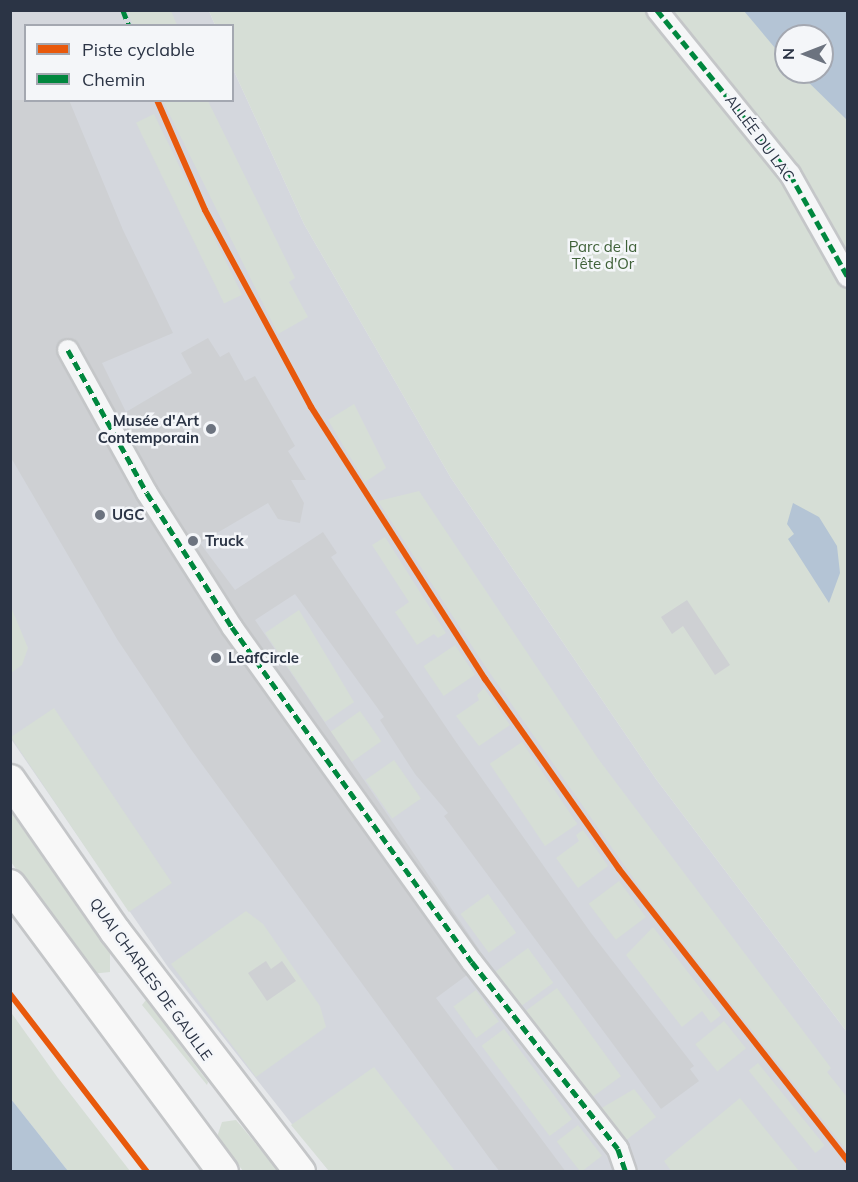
<!DOCTYPE html>
<meta charset="utf-8">
<style>
body{margin:0}
#map{position:relative;width:858px;height:1182px;overflow:hidden;background:#e6e8ea;font-family:Mulish,sans-serif}
div>[style]{position:absolute}
[style*='--x']{left:calc(var(--x)*1px);top:calc(var(--y)*1px);width:calc(var(--w)*1px);rotate:calc(var(--a)*1deg)}
.built>*{inset:0;background:#d4d7dd}
.green>*{inset:0;background:#d6ded6;transform-origin:0 0}
.water>*{inset:0;background:#b4c4d5}
.building>*{inset:0;background:#ced0d3}
.roads{filter:drop-shadow(2px 0 #c4c6c8) drop-shadow(-2px 0 #c4c6c8) drop-shadow(0 2px #c4c6c8) drop-shadow(0 -2px #c4c6c8)}
.street>*{height:20px;margin:-10px;padding:0 10px;transform-origin:10px;border-radius:10px;background:#f5f6f7}
.primary>*{height:30px;margin:-15px;padding:0 15px;transform-origin:15px;border-radius:15px;background:#f8f8f8}
.quiet>*{height:4.5px;margin-top:-2.25px;transform-origin:0;background:repeating-linear-gradient(90deg,#00873e 0 9px,transparent 0 13.5px)}
.cycleway>*{height:6px;margin:-3px;padding:0 3px;transform-origin:3px;border-radius:3px;background:#e8590c}
.dots>*{width:16px;height:16px;translate:-50% -50%;box-sizing:border-box;border:3px solid #f4f6f9;border-radius:50%}
span{translate:-50% -50%;white-space:nowrap;text-align:center;line-height:1.15;-webkit-text-stroke:5px #f4f6f9;paint-order:stroke}
.street-label{font-size:15px;color:#2b3445}
.park-label{font-size:15px;color:#3f6138}
.poi-label{font-size:15px;color:#2b3445;font-weight:700}
.right{translate:-100% -50%;text-align:right}
.left{translate:0 -50%;text-align:left}
.frame{position:absolute;inset:0;border:12px solid #2b3445;pointer-events:none}
.legend{position:absolute;left:24px;top:24px;width:210px;height:78px;box-sizing:border-box;background:#f4f6f9;border:2px solid #a4a8b1;margin:0;padding:8px 10px;list-style:none;font-size:18px;color:#2b3445}
.legend li{display:flex;align-items:center;gap:12px;height:30px}
.legend b{width:30px;border:2px solid #a4a8b1}
.north{position:absolute;left:774px;top:24px;width:60px;height:60px;box-sizing:border-box;background:#f4f6f9;border:2px solid #a4a8b1;border-radius:50%;rotate:270deg;font-size:16px;font-weight:700;line-height:24px;text-align:center;color:#2b3445}
.north::after{content:'';display:block;margin:auto;width:21px;height:27px;background:#6c737f;clip-path:polygon(50% 0,100% 100%,50% 72%,0 100%)}
</style>
<div id="map">
<div class="built">
<i style="clip-path:polygon(11px 11px,209px 11px,215px 25px,26px 26px,26px 100px,232px 100px,233px 69px,304px 224px,451px 478px,656px 779px,847px 1032px,847px 1171px,329px 1171px,168px 967px,11px 739px)"></i>
</div>
<div class="green">
<i style="clip-path:polygon(127px 11px,171px 11px,177px 25px,133px 25px)"></i>
<i style="clip-path:polygon(evenodd,209px 11px,847px 11px,847px 1032px,656px 779px,451px 478px,304px 224px,233px 69px,232px 26px,215px 25px,209px 11px,786px 36px,822px 36px,822px 72px,786px 72px,786px 36px)"></i>
<i style="clip-path:polygon(163px 101px,208px 101px,295px 278px,289px 282px,308px 317px,278px 334px)"></i>
<i style="left:154px;top:114px;width:201px;height:20px;rotate:64deg"></i>
<i style="clip-path:polygon(354px 404px,386px 468px,365px 482px,328px 420px)"></i>
<i style="clip-path:polygon(419px 491px,599px 760px,831px 1068px,827px 1072px,847px 1097px,847px 1151px,645px 895px,485px 666px,378px 501px)"></i>
<i style="clip-path:polygon(385px 537px,446px 633px,438px 638px,434px 634px,417px 645px,395px 612px,409px 602px,372px 545px)"></i>
<i style="clip-path:polygon(11px 607px,28px 648px,22px 665px,11px 673px)"></i>
<i style="clip-path:polygon(299px 610px,354px 702px,325px 722px,265px 633px)"></i>
<i style="left:455px;top:645px;width:36px;height:38px;rotate:56deg"></i>
<i style="clip-path:polygon(484px 688px,510px 725px,479px 746px,456px 716px,479px 700px,477px 695px)"></i>
<i style="left:54px;top:708px;width:211px;height:52px;rotate:56deg"></i>
<i style="left:360px;top:711px;width:37px;height:36px;rotate:55deg"></i>
<i style="left:522px;top:742px;width:99px;height:39px;rotate:56deg"></i>
<i style="left:394px;top:760px;width:47px;height:35px;rotate:55deg"></i>
<i style="clip-path:polygon(10px 811px,110px 951px,110px 972px,91px 974px,11px 862px)"></i>
<i style="clip-path:polygon(583px 830px,608px 866px,578px 888px,556px 858px,579px 841px,576px 835px)"></i>
<i style="left:619px;top:881px;width:45px;height:38px;rotate:53deg"></i>
<i style="left:488px;top:894px;width:48px;height:34px;rotate:54deg"></i>
<i style="clip-path:polygon(246px 911px,263px 924px,320px 1006px,326px 1027px,256px 1077px,171px 964px)"></i>
<i style="clip-path:polygon(653px 927px,721px 1015px,711px 1023px,702px 1011px,682px 1027px,626px 955px)"></i>
<i style="left:528px;top:948px;width:43px;height:45px;rotate:54deg"></i>
<i style="left:557px;top:988px;width:109px;height:46px;rotate:54deg"></i>
<i style="left:476px;top:990px;width:39px;height:28px;rotate:54deg"></i>
<i style="clip-path:polygon(146px 1000px,208px 1082px,207px 1085px,142px 1005px)"></i>
<i style="clip-path:polygon(10px 1011px,58px 1078px,130px 1171px,68px 1171px,11px 1099px)"></i>
<i style="left:724px;top:1021px;width:35px;height:37px;rotate:51deg"></i>
<i style="left:504px;top:1029px;width:113px;height:28px;rotate:53deg"></i>
<i style="left:758px;top:1063px;width:106px;height:12px;rotate:51deg"></i>
<i style="clip-path:polygon(374px 1067px,455px 1171px,329px 1171px,291px 1125px)"></i>
<i style="clip-path:polygon(634px 1089px,656px 1117px,620px 1145px,595px 1112px)"></i>
<i style="clip-path:polygon(740px 1098px,799px 1171px,671px 1171px,664px 1161px)"></i>
<i style="clip-path:polygon(236px 1120px,242px 1127px,278px 1171px,243px 1171px,217px 1137px,222px 1122px)"></i>
<i style="left:578px;top:1125px;width:39px;height:27px;rotate:52deg"></i>
</div>
<div class="water">
<i style="clip-path:polygon(744px 11px,847px 11px,847px 120px,798px 72px,822px 72px,822px 36px,786px 36px,786px 61px)"></i>
<i style="clip-path:polygon(793px 503px,819px 517px,837px 546px,840px 573px,829px 603px,788px 539px,794px 534px,787px 524px)"></i>
<i style="clip-path:polygon(11px 1099px,68px 1171px,11px 1171px)"></i>
</div>
<div class="building">
<i style="clip-path:polygon(10px 100px,69px 100px,123px 230px,173px 333px,102px 363px,126px 412px,192px 373px,181px 353px,208px 338px,220px 357px,229px 352px,245px 381px,255px 376px,295px 446px,288px 451px,306px 480px,291px 480px,304px 503px,300px 523px,278px 519px,268px 503px,200px 543px,235px 590px,323px 532px,337px 553px,331px 557px,456px 742px,591px 933px,694px 1066px,690px 1069px,699px 1081px,661px 1109px,444px 816px,448px 813px,415px 774px,380px 720px,384px 717px,295px 594px,255px 620px,487px 961px,242px 620px,157px 487px,79px 344px,62px 340px,57px 356px,137px 499px,222px 633px,467px 975px,436px 998px,566px 1172px,500px 1172px,493px 1163px,190px 748px,117px 639px,10px 456px)"></i>
<i style="clip-path:polygon(687px 600px,730px 665px,715px 675px,683px 626px,672px 634px,661px 617px)"></i>
<i style="clip-path:polygon(266px 961px,271px 969px,282px 961px,296px 981px,267px 1001px,248px 973px)"></i>
</div>
<div class="roads">
<div class="street">
<i style="--x:657;--y:10;--w:211;--a:51"></i>
<i style="--x:790;--y:174;--w:118;--a:60.6"></i>
<i style="--x:68;--y:350;--w:163;--a:61.1"></i>
<i style="--x:147;--y:493;--w:159;--a:57.6"></i>
<i style="--x:232;--y:627;--w:412;--a:54.4"></i>
<i style="--x:472;--y:962;--w:237;--a:52"></i>
<i style="--x:618;--y:1149;--w:24;--a:71"></i>
</div>
<div class="primary">
<i style="--x:10;--y:780;--w:184;--a:55.2"></i>
<i style="--x:115;--y:931;--w:304;--a:52.5"></i>
<i style="--x:10;--y:885;--w:357;--a:53.4"></i>
</div>
</div>
<div class="quiet">
<i style="--x:123;--y:10;--w:17;--a:69"></i>
<i style="--x:657;--y:10;--w:211;--a:51"></i>
<i style="--x:790;--y:174;--w:118;--a:60.6"></i>
<i style="--x:68;--y:350;--w:163;--a:61.1"></i>
<i style="--x:147;--y:493;--w:159;--a:57.6"></i>
<i style="--x:232;--y:627;--w:412;--a:54.4"></i>
<i style="--x:472;--y:962;--w:237;--a:52"></i>
<i style="--x:618;--y:1149;--w:24;--a:71"></i>
</div>
<div class="cycleway">
<i style="--x:157;--y:100;--w:120;--a:66.4"></i>
<i style="--x:205;--y:210;--w:224;--a:61.7"></i>
<i style="--x:311;--y:407;--w:323;--a:57.4"></i>
<i style="--x:485;--y:679;--w:232;--a:54.8"></i>
<i style="--x:619;--y:869;--w:371;--a:51.9"></i>
<i style="--x:10;--y:994;--w:225;--a:52.4"></i>
</div>
<div class="dots">
<i style="left:211px;top:429px;background:#6c737f"></i>
<i style="left:100px;top:515px;background:#6c737f"></i>
<i style="left:193px;top:541px;background:#6c737f"></i>
<i style="left:216px;top:658px;background:#6c737f"></i>
</div>
<div class="street-label">
<span style="left:760px;top:138px;rotate:53deg">ALLÉE DU LAC</span>
<span style="left:151px;top:979px;rotate:54deg">QUAI CHARLES DE GAULLE</span>
</div>
<div class="park-label">
<span style="left:603px;top:255px">Parc de la<br>Tête d'Or</span>
</div>
<div class="poi-label">
<span class="right" style="left:199px;top:429px">Musée d'Art<br>Contemporain</span>
<span class="left" style="left:112px;top:515px">UGC</span>
<span class="left" style="left:205px;top:541px">Truck</span>
<span class="left" style="left:228px;top:658px">LeafCircle</span>
</div>
<div class="frame"></div>
<ul class="legend">
<li><b style="height:8px;background:#e8590c"></b>Piste cyclable</li>
<li><b style="height:8px;background:#00873e"></b>Chemin</li>
</ul>
<div class="north">N</div>
</div>
